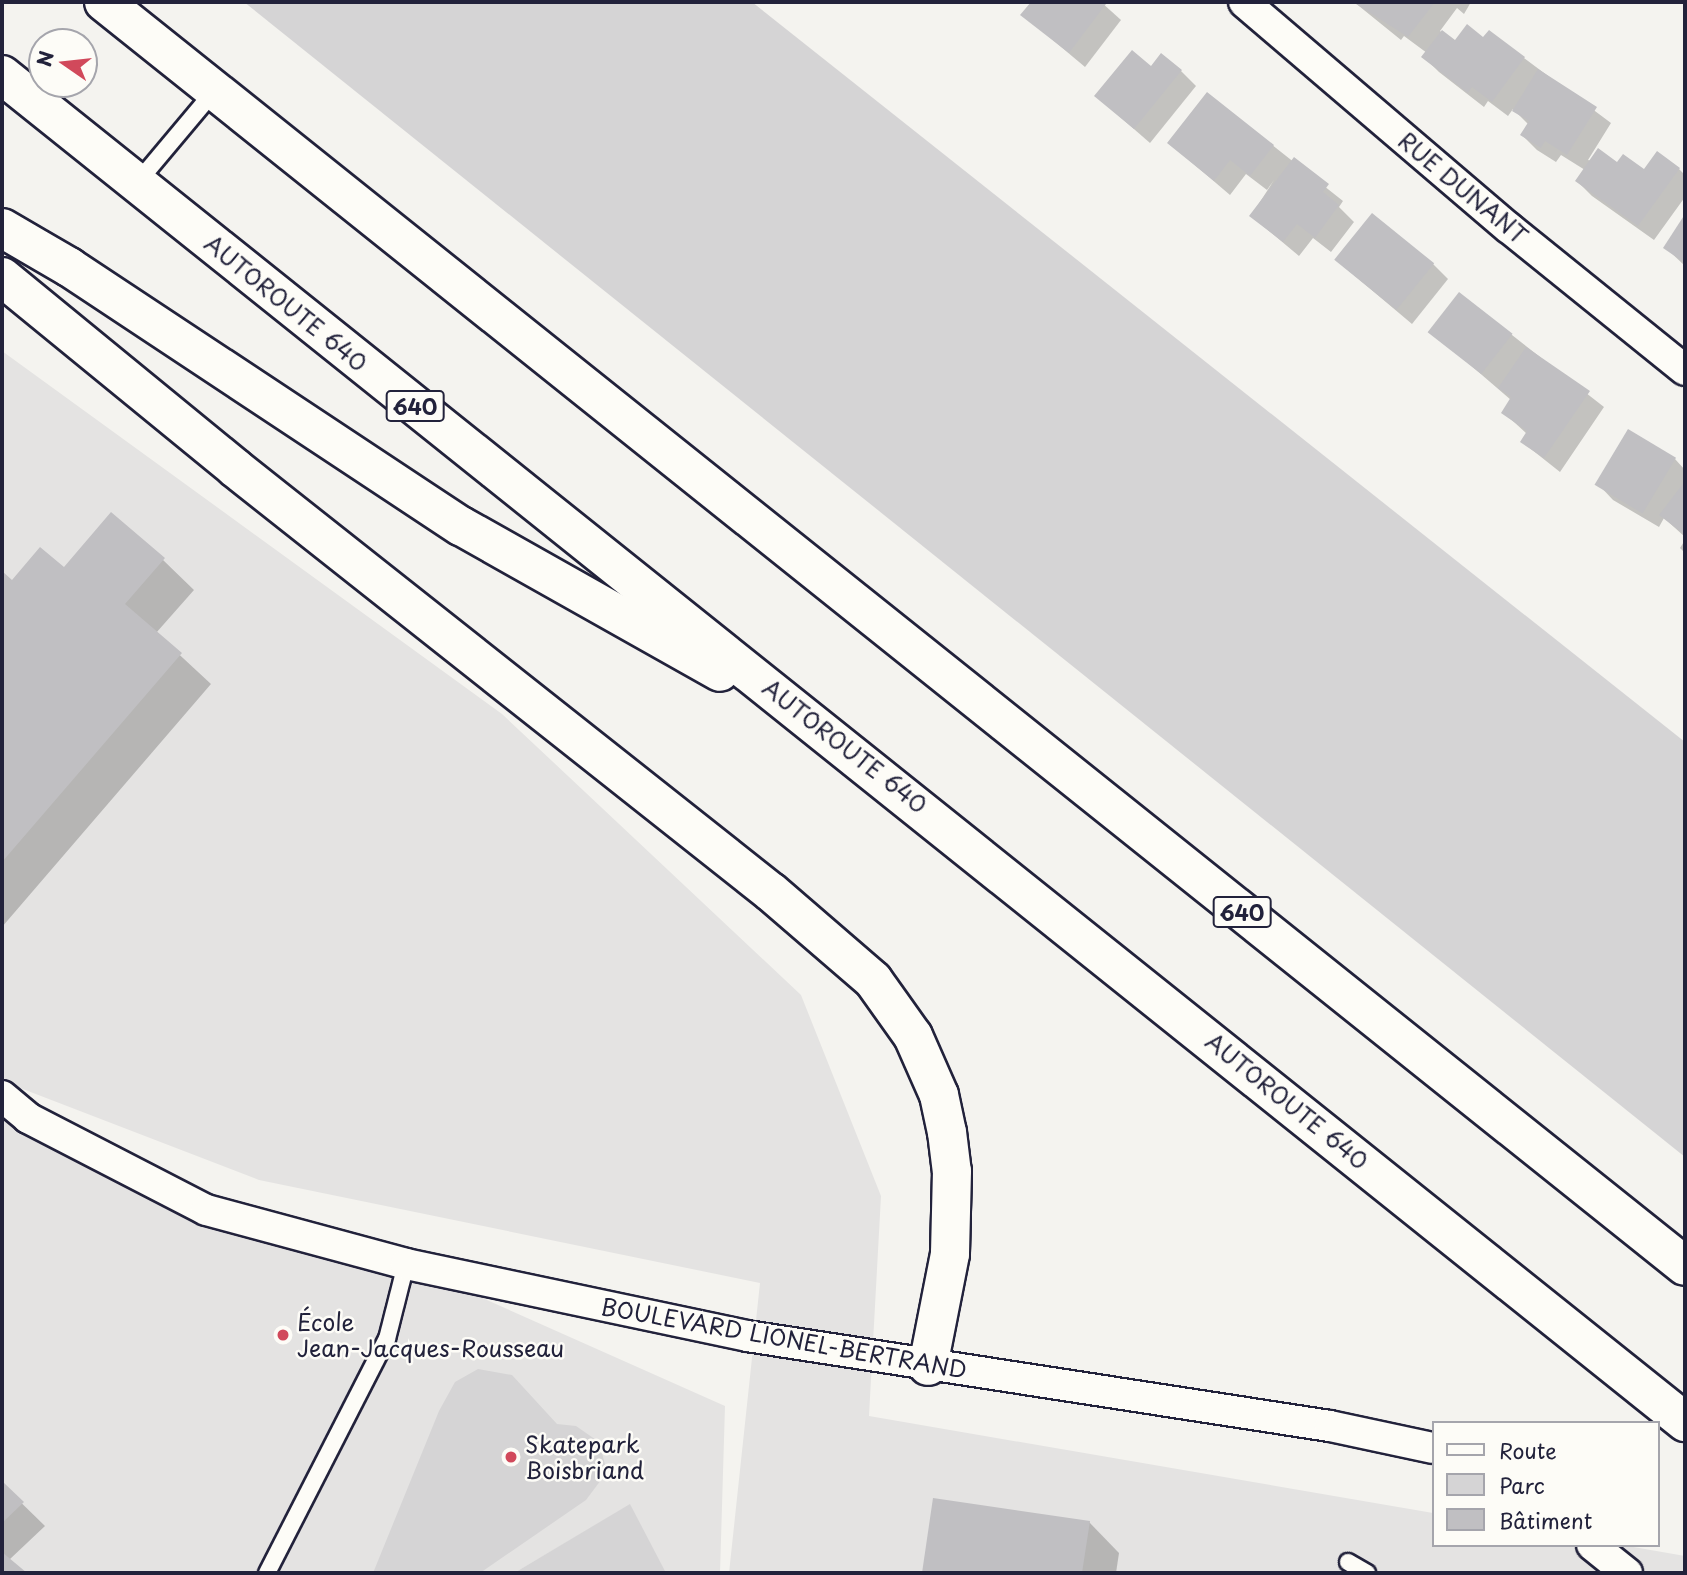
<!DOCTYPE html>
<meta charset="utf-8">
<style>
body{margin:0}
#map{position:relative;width:1687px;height:1575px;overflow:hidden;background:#f4f3ef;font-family:"Playpen Sans",sans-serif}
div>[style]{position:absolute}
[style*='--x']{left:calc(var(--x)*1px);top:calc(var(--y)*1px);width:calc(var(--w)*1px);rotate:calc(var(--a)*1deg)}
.built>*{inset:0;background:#e4e3e2}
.green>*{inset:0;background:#d5d4d5}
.shadow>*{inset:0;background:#0003}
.building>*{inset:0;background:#c0bfc2;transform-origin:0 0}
.roads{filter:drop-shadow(2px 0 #22223b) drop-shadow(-2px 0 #22223b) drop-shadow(0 2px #22223b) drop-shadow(0 -2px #22223b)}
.service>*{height:16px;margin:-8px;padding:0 8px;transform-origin:8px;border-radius:8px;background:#fdfcf7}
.minor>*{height:30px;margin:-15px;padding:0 15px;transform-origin:15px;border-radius:15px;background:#fdfcf7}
.motorway>*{height:38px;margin:-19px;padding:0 19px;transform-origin:19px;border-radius:19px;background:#fdfcf7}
.dots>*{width:19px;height:19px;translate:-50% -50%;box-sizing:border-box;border:4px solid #fdfcf7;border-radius:50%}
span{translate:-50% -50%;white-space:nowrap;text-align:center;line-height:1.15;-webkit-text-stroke:5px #fdfcf7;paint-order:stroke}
.shield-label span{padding:2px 5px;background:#fdfcf7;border:2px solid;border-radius:5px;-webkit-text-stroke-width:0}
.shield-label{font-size:21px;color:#22223b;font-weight:700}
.street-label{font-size:23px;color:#22223b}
.poi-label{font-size:23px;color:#22223b}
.left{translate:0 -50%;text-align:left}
.frame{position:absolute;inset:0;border:4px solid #22223b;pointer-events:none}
.legend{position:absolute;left:1432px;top:1421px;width:228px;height:126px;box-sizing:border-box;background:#fdfcf7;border:2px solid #a5a5ac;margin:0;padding:9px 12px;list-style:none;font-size:21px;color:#22223b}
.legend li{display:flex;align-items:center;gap:14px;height:35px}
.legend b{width:35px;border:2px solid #a5a5ac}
.north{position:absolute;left:28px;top:28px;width:70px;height:70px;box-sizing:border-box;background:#fdfcf7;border:2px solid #a5a5ac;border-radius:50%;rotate:284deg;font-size:19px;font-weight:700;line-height:28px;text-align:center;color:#22223b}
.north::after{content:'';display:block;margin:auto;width:24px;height:32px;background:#d1495b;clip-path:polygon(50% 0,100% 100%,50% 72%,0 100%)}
</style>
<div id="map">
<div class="built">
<i style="clip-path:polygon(2px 351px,502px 714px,801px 995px,881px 1196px,869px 1416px,1433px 1513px,1433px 1545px,1622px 1545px,1685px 1556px,1685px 1573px,729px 1573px,760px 1283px,259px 1180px,2px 1081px)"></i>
<i style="clip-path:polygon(2px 1102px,206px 1210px,406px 1264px,725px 1406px,720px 1573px,664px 1573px,630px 1505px,514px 1573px,2px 1573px)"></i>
</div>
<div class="green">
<i style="clip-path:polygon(244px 2px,752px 2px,1685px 742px,1685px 1157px)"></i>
<i style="clip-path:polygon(478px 1369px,512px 1375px,557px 1424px,576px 1426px,599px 1442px,607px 1472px,586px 1500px,480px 1573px,373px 1573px,439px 1411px,455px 1382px)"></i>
<i style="clip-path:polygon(630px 1504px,666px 1573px,514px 1573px)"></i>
</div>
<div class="shadow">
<i style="clip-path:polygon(1033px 2px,1101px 2px,1121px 20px,1085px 67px,1023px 15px)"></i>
<i style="clip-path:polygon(1354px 2px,1471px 2px,1464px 14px,1457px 8px,1440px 31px,1456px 43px,1484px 39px,1489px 32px,1611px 123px,1588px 160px,1644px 172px,1679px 169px,1685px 175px,1685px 197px,1654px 240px,1592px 196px,1577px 181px,1585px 170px,1561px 155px,1556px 162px,1537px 150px,1522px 135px,1529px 125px,1513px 109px,1508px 116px,1488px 101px,1484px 107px,1439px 72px,1424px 57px,1427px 53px,1404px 36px,1401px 40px)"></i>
<i style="clip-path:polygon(1151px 68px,1181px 71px,1196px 86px,1150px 143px,1096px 96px)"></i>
<i style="clip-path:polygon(1208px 94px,1343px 201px,1339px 207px,1354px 222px,1331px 252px,1313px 238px,1299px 256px,1251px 216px,1274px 180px,1267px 190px,1246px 174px,1230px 195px,1169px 143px)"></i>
<i style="clip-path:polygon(1685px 217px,1685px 266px,1665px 247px)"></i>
<i style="clip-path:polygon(1336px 260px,1433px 264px,1448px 279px,1412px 324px)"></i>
<i style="clip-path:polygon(1432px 332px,1512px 335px,1604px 407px,1560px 472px,1522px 442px,1527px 434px,1503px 412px,1511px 400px)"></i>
<i style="clip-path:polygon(1675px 459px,1685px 470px,1685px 537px,1664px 518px,1659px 527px,1613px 500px,1598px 484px)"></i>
<i style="clip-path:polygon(1685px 540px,1685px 553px,1680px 548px)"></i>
<i style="clip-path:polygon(163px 560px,194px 590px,156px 633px,211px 684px,2px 927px,2px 573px,12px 582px,64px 570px)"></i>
<i style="clip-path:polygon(2px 1484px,45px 1526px,9px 1560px,25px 1573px,2px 1573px)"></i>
<i style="clip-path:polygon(934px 1500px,1089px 1522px,1119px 1553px,1116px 1573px,924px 1573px)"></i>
</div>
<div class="building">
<i style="clip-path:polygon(1031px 2px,1104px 2px,1106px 4px,1069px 53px,1020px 15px)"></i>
<i style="clip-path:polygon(1353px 2px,1435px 2px,1408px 37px)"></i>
<i style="clip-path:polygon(1467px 24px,1483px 37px,1489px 30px,1525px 57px,1492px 102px,1472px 87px,1468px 93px,1421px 57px,1442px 30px,1455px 40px)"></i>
<i style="clip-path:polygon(1132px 50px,1151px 66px,1161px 53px,1182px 70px,1134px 129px,1094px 96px)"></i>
<i style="clip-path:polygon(1538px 69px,1597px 107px,1567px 155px,1545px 141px,1541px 148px,1520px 135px,1529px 121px,1512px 111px)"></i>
<i style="clip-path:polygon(1207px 92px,1274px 145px,1250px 176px,1230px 160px,1214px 181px,1167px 143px)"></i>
<i style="clip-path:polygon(1598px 148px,1617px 162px,1623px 154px,1644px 169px,1657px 151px,1680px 168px,1638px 226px,1575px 181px)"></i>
<i style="clip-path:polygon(1294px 157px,1329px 184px,1323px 192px,1339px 205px,1315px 238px,1297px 224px,1283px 242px,1249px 216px)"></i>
<i style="left:1372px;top:213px;width:80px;height:60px;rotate:39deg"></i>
<i style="clip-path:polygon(1685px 214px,1685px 263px,1663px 248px)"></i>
<i style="left:1459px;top:292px;width:68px;height:51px;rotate:38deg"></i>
<i style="clip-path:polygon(1526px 347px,1590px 391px,1544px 458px,1520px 442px,1527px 431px,1501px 413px,1511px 397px,1498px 388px)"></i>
<i style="left:1628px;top:429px;width:56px;height:65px;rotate:31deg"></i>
<i style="clip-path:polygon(1685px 481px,1685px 535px,1659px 515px)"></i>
<i style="clip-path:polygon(111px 512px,165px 558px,125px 604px,182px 653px,2px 862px,2px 571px,12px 580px,40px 547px,64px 567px)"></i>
<i style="clip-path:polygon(2px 1481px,24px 1502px,2px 1523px)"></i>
<i style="clip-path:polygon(933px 1498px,1090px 1521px,1082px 1573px,922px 1573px)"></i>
<i style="clip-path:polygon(2px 1552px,27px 1573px,2px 1573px)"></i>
</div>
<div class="roads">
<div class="service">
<i style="--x:137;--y:183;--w:121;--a:-50"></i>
<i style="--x:1348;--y:1562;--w:22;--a:30"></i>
<i style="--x:267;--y:1573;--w:263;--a:-62.9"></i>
<i style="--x:387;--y:1339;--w:77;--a:-75.8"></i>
</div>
<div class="minor">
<i style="--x:1244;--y:2;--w:348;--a:40.5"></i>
<i style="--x:1509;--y:228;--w:226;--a:38.9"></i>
<i style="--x:2;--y:1096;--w:34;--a:40"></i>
<i style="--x:28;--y:1118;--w:200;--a:27.3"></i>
<i style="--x:206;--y:1210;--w:207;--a:15.1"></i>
<i style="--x:406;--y:1264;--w:349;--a:11.9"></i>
<i style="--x:747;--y:1336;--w:590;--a:8.78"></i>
<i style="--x:1330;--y:1426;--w:105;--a:12.1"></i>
<i style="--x:1592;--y:1545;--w:45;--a:38.7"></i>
</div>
<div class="motorway">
<i style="--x:104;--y:2;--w:2024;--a:38.64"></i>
<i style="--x:2;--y:75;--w:2156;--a:38.67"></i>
<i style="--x:2;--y:228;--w:78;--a:30.2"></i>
<i style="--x:69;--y:267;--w:470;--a:33.5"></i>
<i style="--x:461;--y:526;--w:297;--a:29.4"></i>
<i style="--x:2;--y:277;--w:301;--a:39.3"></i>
<i style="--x:235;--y:468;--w:683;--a:38.35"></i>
<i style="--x:771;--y:892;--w:135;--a:40.8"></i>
<i style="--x:873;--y:980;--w:69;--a:54.5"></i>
<i style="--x:913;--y:1036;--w:64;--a:66.2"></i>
<i style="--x:939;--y:1095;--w:38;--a:78"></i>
<i style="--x:947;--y:1132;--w:39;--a:83"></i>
<i style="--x:952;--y:1171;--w:83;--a:91.4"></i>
<i style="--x:950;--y:1254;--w:114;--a:101.1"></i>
</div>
</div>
<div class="dots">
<i style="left:283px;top:1335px;background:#d1495b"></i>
<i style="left:511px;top:1457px;background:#d1495b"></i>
</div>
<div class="shield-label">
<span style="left:415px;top:406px">640</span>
<span style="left:1242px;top:912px">640</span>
</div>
<div class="street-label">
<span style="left:1463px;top:188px;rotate:40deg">RUE DUNANT</span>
<span style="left:286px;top:303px;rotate:39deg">AUTOROUTE 640</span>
<span style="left:845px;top:746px;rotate:38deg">AUTOROUTE 640</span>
<span style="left:1287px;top:1101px;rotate:39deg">AUTOROUTE 640</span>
<span style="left:784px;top:1338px;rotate:10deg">BOULEVARD LIONEL-BERTRAND</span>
</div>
<div class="poi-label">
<span class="left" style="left:297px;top:1335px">École<br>Jean-Jacques-Rousseau</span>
<span class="left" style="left:525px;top:1457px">Skatepark<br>Boisbriand</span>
</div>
<div class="frame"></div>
<ul class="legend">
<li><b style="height:9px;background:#fdfcf7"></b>Route</li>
<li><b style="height:19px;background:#d5d4d5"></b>Parc</li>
<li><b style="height:19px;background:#c0bfc2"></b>Bâtiment</li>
</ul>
<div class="north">N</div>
</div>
